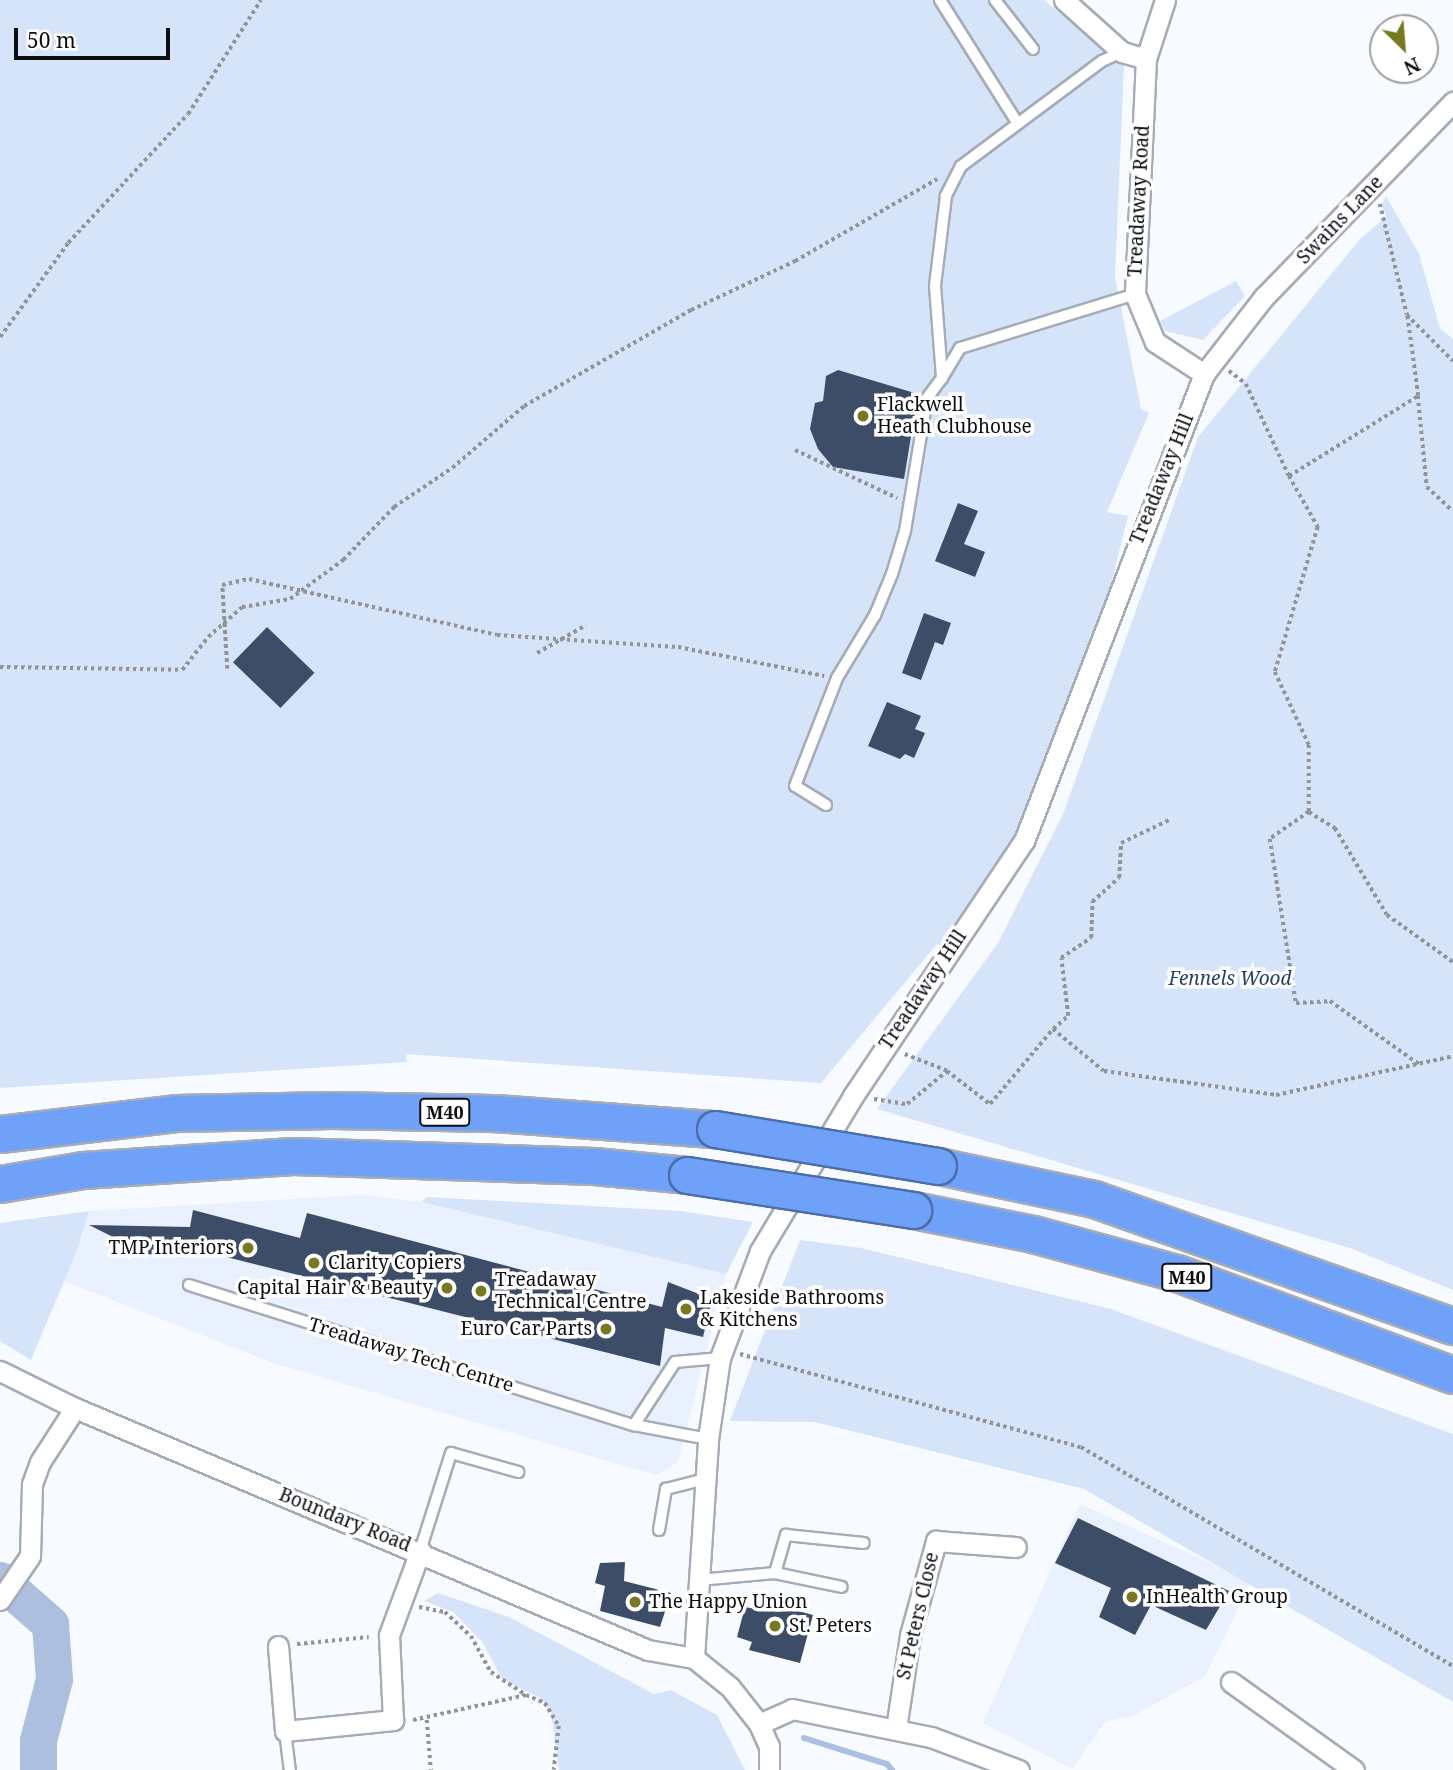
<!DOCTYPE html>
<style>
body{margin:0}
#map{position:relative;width:1453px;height:1770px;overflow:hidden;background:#f7fafe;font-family:"Noto Serif",serif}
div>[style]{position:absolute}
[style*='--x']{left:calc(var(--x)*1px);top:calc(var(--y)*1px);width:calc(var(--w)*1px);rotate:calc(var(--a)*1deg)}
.built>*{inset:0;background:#e9f1fe}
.green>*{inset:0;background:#d6e4fa}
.stream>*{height:6px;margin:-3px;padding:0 3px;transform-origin:3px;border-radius:3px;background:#acbfde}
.river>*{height:37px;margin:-18.5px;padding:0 18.5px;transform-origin:18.5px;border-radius:18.5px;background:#acbfde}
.building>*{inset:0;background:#3d4d68;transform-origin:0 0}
.path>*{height:3.5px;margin-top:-1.75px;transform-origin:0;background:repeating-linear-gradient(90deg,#919397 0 3.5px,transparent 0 7px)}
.roads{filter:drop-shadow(2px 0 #a6acb5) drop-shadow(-2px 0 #a6acb5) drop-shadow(0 2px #a6acb5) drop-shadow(0 -2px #a6acb5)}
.service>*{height:10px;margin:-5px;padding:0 5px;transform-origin:5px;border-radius:5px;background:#fff}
.minor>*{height:19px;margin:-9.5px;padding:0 9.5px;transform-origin:9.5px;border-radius:9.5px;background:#fff}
.motorway>*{height:35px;margin:-17.5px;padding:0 17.5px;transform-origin:17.5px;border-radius:17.5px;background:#6fa1f8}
.bridges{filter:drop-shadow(2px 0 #4c6ea7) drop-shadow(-2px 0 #4c6ea7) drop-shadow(0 2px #4c6ea7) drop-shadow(0 -2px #4c6ea7)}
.motorway-bridge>*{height:35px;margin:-17.5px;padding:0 17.5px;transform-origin:17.5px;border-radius:17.5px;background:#6fa1f8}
.dots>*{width:19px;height:19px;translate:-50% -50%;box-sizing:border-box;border:4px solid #fff;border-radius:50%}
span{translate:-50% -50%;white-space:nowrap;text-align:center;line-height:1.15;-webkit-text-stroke:7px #fff;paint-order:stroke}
.shield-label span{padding:2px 5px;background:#fff;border:2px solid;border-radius:5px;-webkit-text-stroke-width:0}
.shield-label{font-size:18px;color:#0c0e11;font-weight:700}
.street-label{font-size:19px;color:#0c0e11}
.poi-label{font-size:19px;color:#0c0e11}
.left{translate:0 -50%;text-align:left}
.right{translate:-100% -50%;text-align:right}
.park-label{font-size:19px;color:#263f69;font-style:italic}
.north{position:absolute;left:1369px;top:14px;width:70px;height:70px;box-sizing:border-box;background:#fff;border:2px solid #9e9fa0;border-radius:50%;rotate:155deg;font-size:19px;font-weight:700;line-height:28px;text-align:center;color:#0c0e11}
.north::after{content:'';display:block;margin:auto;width:24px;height:32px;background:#777920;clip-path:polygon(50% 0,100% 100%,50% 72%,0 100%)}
.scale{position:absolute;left:14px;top:28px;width:156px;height:32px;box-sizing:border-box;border:4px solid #0c0e11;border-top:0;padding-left:9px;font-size:21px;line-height:24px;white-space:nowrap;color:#0c0e11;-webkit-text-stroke:5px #fff;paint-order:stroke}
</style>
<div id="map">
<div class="built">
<i style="clip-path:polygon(363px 1195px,421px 1202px,726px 1274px,678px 1462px,656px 1475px,273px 1363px,64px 1281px,89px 1211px)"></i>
<i style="clip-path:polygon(1080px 1504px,1251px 1582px,1205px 1676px,1133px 1716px,1106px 1721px,1072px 1769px,983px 1723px)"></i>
</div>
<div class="green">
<i style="clip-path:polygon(0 0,1044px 0,1124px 66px,1115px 277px,1141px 409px,1149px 413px,1107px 512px,1128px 516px,1108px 596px,1029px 821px,946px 948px,937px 944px,821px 1083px,406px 1054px,407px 1062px,0 1088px)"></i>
<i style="clip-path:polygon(1386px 196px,1419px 254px,1440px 328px,1453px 339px,1453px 1290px,1350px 1248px,877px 1109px,998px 943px,1063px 814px,1198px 437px,1360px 239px,1386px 217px,1382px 204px)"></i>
<i style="clip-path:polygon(1236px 281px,1245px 296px,1203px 340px,1165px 331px,1160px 321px)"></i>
<i style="clip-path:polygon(427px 1197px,680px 1211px,753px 1222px,726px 1274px,421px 1202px)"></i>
<i style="clip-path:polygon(89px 1211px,76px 1253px,31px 1360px,0 1341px,0 1223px)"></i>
<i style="clip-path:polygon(800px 1240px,861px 1248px,1111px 1309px,1453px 1434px,1453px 1702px,1084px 1489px,815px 1422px,730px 1421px)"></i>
<i style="clip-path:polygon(438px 1593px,509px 1617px,654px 1694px,671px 1690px,717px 1715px,745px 1770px,559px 1770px,551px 1712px,540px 1698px,502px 1679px,483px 1643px,453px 1612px,424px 1601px)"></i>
</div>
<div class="stream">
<i style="--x:804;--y:1738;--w:87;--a:17.4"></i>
<i style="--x:887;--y:1764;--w:8;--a:50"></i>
</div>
<div class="river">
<i style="--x:0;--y:1580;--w:67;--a:41.3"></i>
<i style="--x:50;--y:1624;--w:55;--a:85.8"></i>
<i style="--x:54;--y:1679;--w:63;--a:104.7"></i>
<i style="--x:38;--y:1740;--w:30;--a:90"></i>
</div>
<div class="building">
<i style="clip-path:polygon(838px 370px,918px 394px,904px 479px,833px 467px,818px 449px,810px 429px,815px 403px,823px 401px,826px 376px)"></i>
<i style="clip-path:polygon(958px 503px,978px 511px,964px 544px,985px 552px,975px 577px,935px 561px)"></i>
<i style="clip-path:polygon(924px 613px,951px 623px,943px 645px,935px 642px,921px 680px,902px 673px)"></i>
<i style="left:267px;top:627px;width:66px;height:49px;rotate:44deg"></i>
<i style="clip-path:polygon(887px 702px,921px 716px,915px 729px,925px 733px,914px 758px,905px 754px,900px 759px,868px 746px)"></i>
<i style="clip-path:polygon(193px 1210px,300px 1238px,307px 1213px,662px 1307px,668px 1282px,712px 1299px,703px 1337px,665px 1328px,660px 1366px,163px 1241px,161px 1255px,147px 1254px,89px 1225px,190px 1227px)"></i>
<i style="clip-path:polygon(1078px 1518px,1229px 1591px,1206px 1630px,1151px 1605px,1135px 1635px,1099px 1617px,1111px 1588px,1055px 1563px)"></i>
<i style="clip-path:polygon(625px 1562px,624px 1581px,671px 1593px,660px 1627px,600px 1611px,605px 1586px,595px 1583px,600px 1563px)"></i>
<i style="clip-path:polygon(757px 1600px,813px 1615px,800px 1663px,749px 1650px,752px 1642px,737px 1637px,745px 1607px,755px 1609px)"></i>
</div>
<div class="path">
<i style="--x:1380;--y:204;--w:114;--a:76.3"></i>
<i style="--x:1407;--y:315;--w:65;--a:45"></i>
<i style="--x:0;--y:337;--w:116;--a:-54.1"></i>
<i style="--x:68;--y:243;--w:176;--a:-47.1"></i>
<i style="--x:188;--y:114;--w:135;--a:-57.4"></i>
<i style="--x:1229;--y:371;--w:21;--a:37"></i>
<i style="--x:1246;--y:384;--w:102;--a:64.9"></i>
<i style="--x:1289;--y:476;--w:152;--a:-31.8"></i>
<i style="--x:1418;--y:396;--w:82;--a:-97.7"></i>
<i style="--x:1418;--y:396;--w:91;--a:84.4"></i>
<i style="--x:1427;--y:487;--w:35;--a:43"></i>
<i style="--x:795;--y:450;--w:113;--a:25.2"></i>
<i style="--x:1289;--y:476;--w:59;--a:60.4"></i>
<i style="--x:1318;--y:527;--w:151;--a:106.5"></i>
<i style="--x:1275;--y:672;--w:81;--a:65"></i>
<i style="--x:1309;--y:745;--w:67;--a:90"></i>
<i style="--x:1309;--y:812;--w:31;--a:32"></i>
<i style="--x:1335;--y:828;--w:101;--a:59.1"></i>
<i style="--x:1387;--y:915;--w:81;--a:35.5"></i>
<i style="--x:537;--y:653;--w:56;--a:-29.7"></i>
<i style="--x:0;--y:667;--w:182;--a:0.9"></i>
<i style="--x:182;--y:670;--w:42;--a:-51.8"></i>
<i style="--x:208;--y:637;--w:45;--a:-41.4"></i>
<i style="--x:242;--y:607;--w:49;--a:-9.5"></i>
<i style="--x:290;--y:599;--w:66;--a:-36.3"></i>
<i style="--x:343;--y:560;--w:74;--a:-46.1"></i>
<i style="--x:394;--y:507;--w:70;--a:-33.9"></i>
<i style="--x:452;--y:468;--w:95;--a:-40.7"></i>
<i style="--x:524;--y:406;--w:193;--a:-29.9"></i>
<i style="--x:691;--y:310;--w:115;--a:-25.2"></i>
<i style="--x:795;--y:261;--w:164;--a:-30"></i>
<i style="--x:227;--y:669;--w:84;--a:-93.4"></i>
<i style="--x:222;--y:585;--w:28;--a:-13"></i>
<i style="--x:249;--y:579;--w:254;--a:12.7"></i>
<i style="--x:497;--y:635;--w:181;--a:3.8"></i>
<i style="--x:678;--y:647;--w:149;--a:11.2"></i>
<i style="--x:1309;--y:812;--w:47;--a:145.3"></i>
<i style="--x:1270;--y:839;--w:166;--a:81"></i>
<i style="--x:1296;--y:1003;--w:34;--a:-3"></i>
<i style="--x:1330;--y:1001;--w:110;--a:35.4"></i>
<i style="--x:1053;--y:1029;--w:20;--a:-41"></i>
<i style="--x:1068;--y:1016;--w:58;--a:-96.9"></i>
<i style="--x:1061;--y:958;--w:36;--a:-34"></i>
<i style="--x:1091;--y:938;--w:36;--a:-88"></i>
<i style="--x:1092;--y:902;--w:36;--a:-42"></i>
<i style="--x:1119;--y:878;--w:35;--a:-87"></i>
<i style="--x:1121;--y:843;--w:55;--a:-25.6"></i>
<i style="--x:947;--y:1071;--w:54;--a:37.5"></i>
<i style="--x:990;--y:1104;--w:98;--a:-50"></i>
<i style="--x:1053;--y:1029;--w:66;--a:39.5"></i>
<i style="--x:1104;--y:1071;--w:174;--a:7.9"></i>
<i style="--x:1276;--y:1095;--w:181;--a:-12.4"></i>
<i style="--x:874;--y:1099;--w:33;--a:9"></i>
<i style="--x:907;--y:1104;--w:52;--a:-39.5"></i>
<i style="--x:947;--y:1071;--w:47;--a:-158.9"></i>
<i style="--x:740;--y:1354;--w:353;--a:15.3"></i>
<i style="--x:1081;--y:1447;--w:432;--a:30.5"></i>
<i style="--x:419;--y:1607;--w:26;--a:11"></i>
<i style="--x:445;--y:1612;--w:35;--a:43"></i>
<i style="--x:471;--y:1636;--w:41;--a:60.9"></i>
<i style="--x:491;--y:1672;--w:42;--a:33.3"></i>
<i style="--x:297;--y:1644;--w:72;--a:-5.6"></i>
<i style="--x:413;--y:1720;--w:116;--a:-12.5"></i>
<i style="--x:526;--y:1695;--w:21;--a:23"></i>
<i style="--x:545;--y:1703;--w:27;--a:59"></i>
<i style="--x:559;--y:1726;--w:44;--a:96.5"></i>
<i style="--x:427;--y:1720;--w:50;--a:85.4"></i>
</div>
<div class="roads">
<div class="service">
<i style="--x:940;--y:0;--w:146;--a:57.8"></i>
<i style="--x:995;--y:0;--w:62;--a:52.2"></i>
<i style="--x:1122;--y:52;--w:22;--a:156"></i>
<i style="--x:1102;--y:61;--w:176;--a:143.3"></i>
<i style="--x:961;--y:166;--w:34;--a:117"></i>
<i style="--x:946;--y:196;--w:91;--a:97"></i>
<i style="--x:935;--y:286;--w:92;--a:85.6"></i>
<i style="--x:942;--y:378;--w:35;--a:-59"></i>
<i style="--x:960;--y:348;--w:183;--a:-17.1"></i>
<i style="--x:826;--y:805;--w:36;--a:-148"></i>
<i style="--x:795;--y:786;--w:116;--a:-68.7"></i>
<i style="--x:837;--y:678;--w:74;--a:-58.9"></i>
<i style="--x:875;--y:615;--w:44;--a:-67.5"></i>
<i style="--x:892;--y:574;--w:45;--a:-73.2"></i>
<i style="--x:905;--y:531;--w:135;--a:-80.6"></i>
<i style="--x:927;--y:398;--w:25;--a:-53"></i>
<i style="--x:189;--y:1285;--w:467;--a:17.5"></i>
<i style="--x:634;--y:1425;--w:75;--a:-56.9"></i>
<i style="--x:675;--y:1362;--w:45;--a:-5.1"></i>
<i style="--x:634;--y:1425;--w:75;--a:10.7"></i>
<i style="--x:659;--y:1530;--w:42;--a:-80.3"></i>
<i style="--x:666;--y:1489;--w:40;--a:-14.4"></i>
<i style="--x:420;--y:1551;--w:103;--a:-72.4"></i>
<i style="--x:451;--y:1453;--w:70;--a:15.8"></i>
<i style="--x:775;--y:1573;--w:40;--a:-74"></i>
<i style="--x:786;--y:1535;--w:78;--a:5.9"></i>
<i style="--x:699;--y:1580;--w:76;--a:-5.3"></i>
<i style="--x:775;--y:1573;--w:68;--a:11.8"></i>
<i style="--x:285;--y:1731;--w:39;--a:83"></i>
</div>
<div class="minor">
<i style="--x:1064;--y:0;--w:78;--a:41.9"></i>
<i style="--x:1122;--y:52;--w:25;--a:16"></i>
<i style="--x:1165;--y:0;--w:62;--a:107.9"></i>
<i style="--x:1146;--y:59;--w:235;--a:92.7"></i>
<i style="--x:1135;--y:294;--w:52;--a:67.4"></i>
<i style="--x:1155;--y:342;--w:59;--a:33.1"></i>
<i style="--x:0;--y:1371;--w:84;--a:26.3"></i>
<i style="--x:75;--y:1408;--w:622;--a:22.9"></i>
<i style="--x:648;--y:1650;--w:47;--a:9.9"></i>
<i style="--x:694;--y:1658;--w:46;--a:38.9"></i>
<i style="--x:730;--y:1687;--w:47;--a:51.9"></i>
<i style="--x:759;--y:1724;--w:36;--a:-24"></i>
<i style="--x:792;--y:1709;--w:142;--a:11.4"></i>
<i style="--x:931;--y:1737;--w:94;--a:20.6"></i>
<i style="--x:0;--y:1600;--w:53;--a:-55.7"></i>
<i style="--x:30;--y:1556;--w:72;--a:-88.4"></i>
<i style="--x:32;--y:1484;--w:23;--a:-70"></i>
<i style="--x:40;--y:1462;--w:64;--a:-57.1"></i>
<i style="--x:278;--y:1646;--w:85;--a:85.3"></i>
<i style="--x:285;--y:1731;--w:109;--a:-5.8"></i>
<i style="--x:393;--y:1720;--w:85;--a:-92.7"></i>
<i style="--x:389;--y:1635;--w:90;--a:-69.7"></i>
<i style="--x:694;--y:1658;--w:219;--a:-86.3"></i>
<i style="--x:708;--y:1439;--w:82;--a:-81.6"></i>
<i style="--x:720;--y:1358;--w:114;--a:-69.5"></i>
<i style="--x:760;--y:1251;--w:181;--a:-59"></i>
<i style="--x:853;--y:1096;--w:307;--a:-56.2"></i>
<i style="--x:1024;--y:841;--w:500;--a:-68.92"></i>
<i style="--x:1204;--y:374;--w:98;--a:-52.1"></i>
<i style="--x:1264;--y:297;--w:272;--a:-45.9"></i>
<i style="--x:1231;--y:1682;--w:151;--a:35.6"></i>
<i style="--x:759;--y:1724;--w:24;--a:66"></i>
<i style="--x:769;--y:1746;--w:24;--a:90"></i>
<i style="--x:896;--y:1729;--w:95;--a:-81.5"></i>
<i style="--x:910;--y:1635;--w:98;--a:-74.5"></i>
<i style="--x:936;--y:1541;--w:80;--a:4.3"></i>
</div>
<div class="motorway">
<i style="--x:0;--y:1134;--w:177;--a:-6.8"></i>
<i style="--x:176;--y:1113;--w:156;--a:-1.1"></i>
<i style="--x:332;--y:1110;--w:163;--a:1.1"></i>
<i style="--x:495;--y:1113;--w:221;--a:4.2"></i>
<i style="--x:938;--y:1166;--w:159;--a:11.9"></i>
<i style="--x:1094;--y:1199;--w:381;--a:19.5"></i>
<i style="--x:0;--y:1184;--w:84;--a:-9.6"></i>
<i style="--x:83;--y:1170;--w:210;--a:-3.8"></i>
<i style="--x:293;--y:1156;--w:301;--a:1.9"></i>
<i style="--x:594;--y:1166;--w:93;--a:5.5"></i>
<i style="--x:913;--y:1210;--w:122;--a:11.3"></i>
<i style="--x:1033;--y:1234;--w:149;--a:15.2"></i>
<i style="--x:1177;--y:1273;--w:294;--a:20.3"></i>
</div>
</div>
<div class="bridges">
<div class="motorway-bridge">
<i style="--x:715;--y:1129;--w:226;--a:9.4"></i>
<i style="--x:687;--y:1175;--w:229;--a:8.8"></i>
</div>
</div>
<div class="dots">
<i style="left:863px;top:416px;background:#777920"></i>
<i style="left:248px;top:1248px;background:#777920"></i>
<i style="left:314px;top:1263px;background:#777920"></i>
<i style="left:447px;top:1288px;background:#777920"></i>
<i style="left:481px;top:1291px;background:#777920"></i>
<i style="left:686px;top:1309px;background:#777920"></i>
<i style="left:606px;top:1329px;background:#777920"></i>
<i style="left:1132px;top:1597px;background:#777920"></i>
<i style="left:635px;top:1602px;background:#777920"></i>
<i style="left:775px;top:1626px;background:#777920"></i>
</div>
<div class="shield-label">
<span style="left:445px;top:1112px">M40</span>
<span style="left:1187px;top:1277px">M40</span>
</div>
<div class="street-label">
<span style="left:1139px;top:201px;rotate:-87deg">Treadaway Road</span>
<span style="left:1340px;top:220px;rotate:-46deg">Swains Lane</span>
<span style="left:1162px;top:479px;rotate:-68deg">Treadaway Hill</span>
<span style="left:923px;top:990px;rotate:-56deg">Treadaway Hill</span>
<span style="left:411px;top:1355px;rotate:17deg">Treadaway Tech Centre</span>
<span style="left:345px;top:1520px;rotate:22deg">Boundary Road</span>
<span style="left:918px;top:1616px;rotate:-77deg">St Peters Close</span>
</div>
<div class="poi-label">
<span class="left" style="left:877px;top:416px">Flackwell<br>Heath Clubhouse</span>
<span class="right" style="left:234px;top:1248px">TMP Interiors</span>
<span class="left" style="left:328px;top:1263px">Clarity Copiers</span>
<span class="left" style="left:495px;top:1291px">Treadaway<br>Technical Centre</span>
<span class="right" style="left:433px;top:1288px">Capital Hair &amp; Beauty</span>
<span class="left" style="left:700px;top:1309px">Lakeside Bathrooms<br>&amp; Kitchens</span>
<span class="right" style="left:592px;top:1329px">Euro Car Parts</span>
<span class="left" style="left:1146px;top:1597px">InHealth Group</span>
<span class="left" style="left:649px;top:1602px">The Happy Union</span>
<span class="left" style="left:789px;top:1626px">St. Peters</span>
</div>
<div class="park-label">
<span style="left:1230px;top:979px">Fennels Wood</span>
</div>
<div class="north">N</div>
<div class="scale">50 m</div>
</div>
